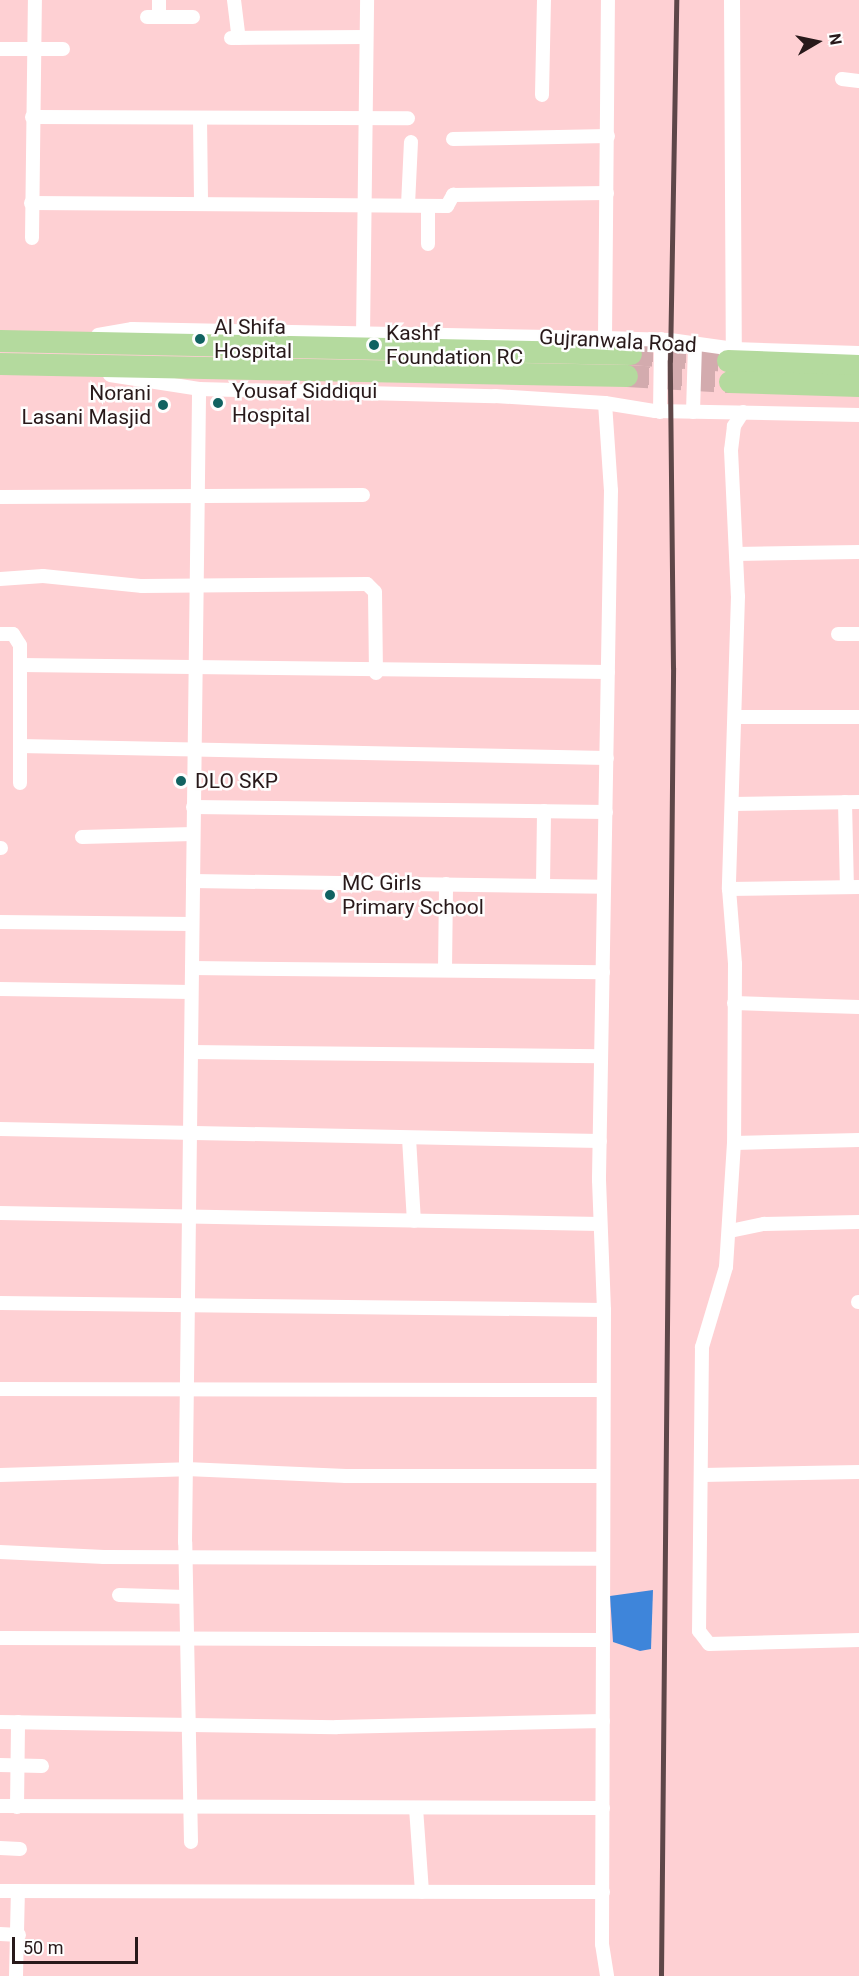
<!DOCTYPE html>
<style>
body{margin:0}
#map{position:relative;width:859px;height:1976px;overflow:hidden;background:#fed0d3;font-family:Roboto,sans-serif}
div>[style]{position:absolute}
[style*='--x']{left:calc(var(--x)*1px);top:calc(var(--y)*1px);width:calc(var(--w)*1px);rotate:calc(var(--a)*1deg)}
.water>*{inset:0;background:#3e85da}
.trunk-tunnel>*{height:22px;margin-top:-11px;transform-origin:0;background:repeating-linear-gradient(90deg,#d3abae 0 22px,transparent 0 33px)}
.minor>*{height:14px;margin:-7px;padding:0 7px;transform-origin:7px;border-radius:7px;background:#fff}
.tertiary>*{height:16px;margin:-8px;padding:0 8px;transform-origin:8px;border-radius:8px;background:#fff}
.trunk>*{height:22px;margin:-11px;padding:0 11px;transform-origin:11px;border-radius:11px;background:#b4da9e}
.rail>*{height:4.5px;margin:-2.25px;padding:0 2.25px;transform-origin:2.25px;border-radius:2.25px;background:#5e4748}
.dots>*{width:16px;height:16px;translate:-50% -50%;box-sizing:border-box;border:3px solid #fefefe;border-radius:50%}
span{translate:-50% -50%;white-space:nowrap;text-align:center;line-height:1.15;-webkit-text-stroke:5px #fefefe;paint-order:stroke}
.poi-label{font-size:21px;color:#28191a}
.left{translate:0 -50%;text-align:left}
.right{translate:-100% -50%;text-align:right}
.street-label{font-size:21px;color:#28191a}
.north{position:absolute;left:787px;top:12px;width:60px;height:60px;-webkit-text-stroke:4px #fefefe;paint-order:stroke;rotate:81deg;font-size:16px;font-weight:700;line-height:24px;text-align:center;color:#28191a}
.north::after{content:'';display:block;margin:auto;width:21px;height:27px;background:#28191a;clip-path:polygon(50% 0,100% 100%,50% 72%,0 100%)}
.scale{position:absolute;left:12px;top:1937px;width:126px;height:27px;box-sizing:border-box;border:3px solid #28191a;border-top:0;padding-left:8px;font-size:18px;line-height:21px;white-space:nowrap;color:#28191a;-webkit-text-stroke:4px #fefefe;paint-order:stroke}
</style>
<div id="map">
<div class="water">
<i style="clip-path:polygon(653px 1590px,651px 1649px,640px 1651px,613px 1642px,610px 1596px)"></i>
</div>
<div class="trunk-tunnel">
<i style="--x:631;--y:354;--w:97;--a:4.1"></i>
<i style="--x:627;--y:376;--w:103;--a:3.3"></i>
</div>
<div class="minor">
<i style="--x:159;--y:0;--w:17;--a:90"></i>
<i style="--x:234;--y:0;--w:38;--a:83"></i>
<i style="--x:147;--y:17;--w:46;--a:0"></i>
<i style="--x:231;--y:38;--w:135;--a:-0.4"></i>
<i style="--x:0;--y:49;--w:63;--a:0"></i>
<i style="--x:842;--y:79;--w:17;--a:7"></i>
<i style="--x:542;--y:95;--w:95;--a:-88.8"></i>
<i style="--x:32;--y:117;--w:376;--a:0.2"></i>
<i style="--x:200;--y:118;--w:85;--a:89.3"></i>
<i style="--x:453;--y:139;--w:155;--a:-1.1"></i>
<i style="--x:31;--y:203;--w:416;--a:0.4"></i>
<i style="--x:447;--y:206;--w:13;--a:-61"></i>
<i style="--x:453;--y:195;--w:154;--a:-0.7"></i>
<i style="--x:408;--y:205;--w:63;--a:-87.3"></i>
<i style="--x:32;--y:238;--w:238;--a:-89.3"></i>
<i style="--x:428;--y:244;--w:38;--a:-90"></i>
<i style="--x:98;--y:335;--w:35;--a:-10"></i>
<i style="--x:132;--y:329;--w:473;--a:1.1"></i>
<i style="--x:605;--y:338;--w:65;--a:1.8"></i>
<i style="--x:670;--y:340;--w:65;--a:8"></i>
<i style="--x:734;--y:349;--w:125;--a:1.8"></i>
<i style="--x:363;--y:336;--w:336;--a:-89.3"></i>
<i style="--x:605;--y:338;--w:338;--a:-89.5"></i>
<i style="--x:110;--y:375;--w:90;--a:8.9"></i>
<i style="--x:199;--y:389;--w:296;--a:1.4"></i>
<i style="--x:495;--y:396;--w:110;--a:3.6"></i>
<i style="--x:605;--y:403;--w:51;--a:9.1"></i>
<i style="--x:655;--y:411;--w:204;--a:1.1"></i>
<i style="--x:605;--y:403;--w:87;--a:86.1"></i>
<i style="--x:611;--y:490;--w:690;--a:91"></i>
<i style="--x:599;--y:1180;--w:130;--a:87.8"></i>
<i style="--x:604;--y:1310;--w:634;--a:90.18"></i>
<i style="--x:602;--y:1944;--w:32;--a:81"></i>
<i style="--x:660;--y:412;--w:73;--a:-89.2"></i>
<i style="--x:693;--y:412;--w:69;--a:-88.3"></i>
<i style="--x:743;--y:412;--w:17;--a:123"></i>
<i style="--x:734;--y:426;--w:24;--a:97"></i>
<i style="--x:731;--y:450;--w:146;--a:87.3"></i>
<i style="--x:738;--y:596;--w:293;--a:91.8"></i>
<i style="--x:729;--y:889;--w:75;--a:85.4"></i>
<i style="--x:735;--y:964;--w:179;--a:90.3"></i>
<i style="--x:734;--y:1143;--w:124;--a:93.7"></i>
<i style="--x:726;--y:1267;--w:84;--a:106.7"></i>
<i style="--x:702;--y:1347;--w:284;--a:90.6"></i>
<i style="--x:699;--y:1631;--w:16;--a:52"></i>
<i style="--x:709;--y:1644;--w:150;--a:-1.5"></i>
<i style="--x:0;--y:497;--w:363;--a:-0.3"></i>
<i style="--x:736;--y:554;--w:123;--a:-0.9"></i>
<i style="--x:0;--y:579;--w:43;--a:-4"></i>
<i style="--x:43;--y:576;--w:100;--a:5.8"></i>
<i style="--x:142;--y:586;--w:225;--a:-0.5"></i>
<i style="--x:367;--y:584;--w:11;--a:45"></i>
<i style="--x:375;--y:592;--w:81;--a:89.3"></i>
<i style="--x:0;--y:634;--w:13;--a:0"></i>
<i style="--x:13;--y:634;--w:13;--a:58"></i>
<i style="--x:20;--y:645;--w:138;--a:90"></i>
<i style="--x:838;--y:634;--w:21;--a:0"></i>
<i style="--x:21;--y:665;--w:587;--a:0.68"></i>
<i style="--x:736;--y:717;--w:123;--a:0"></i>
<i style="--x:20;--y:746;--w:587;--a:1.17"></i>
<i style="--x:845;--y:802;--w:85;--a:88.7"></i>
<i style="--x:733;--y:804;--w:126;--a:-0.9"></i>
<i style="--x:193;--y:807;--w:413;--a:0.7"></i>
<i style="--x:82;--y:837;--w:111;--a:-1.5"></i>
<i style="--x:0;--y:848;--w:1;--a:0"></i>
<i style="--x:193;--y:881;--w:411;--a:0.8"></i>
<i style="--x:543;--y:885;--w:74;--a:-89.2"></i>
<i style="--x:729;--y:889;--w:130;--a:-0.9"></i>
<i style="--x:0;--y:922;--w:192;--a:0.6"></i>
<i style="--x:192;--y:968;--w:411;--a:0.6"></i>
<i style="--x:445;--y:970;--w:86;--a:-89.3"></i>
<i style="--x:0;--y:989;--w:191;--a:0.9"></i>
<i style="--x:734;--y:1003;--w:125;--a:1.8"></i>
<i style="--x:191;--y:1052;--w:410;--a:0.6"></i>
<i style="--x:0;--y:1129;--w:600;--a:1.15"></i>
<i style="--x:409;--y:1138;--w:83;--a:86.6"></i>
<i style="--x:734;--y:1143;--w:125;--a:-1.4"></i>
<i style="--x:0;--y:1213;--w:600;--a:1.05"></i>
<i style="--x:730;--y:1231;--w:35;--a:-12"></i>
<i style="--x:764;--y:1224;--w:95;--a:-1.2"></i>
<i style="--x:858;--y:1302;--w:1;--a:0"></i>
<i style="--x:0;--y:1303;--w:604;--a:0.66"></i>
<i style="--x:0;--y:1389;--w:603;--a:0.1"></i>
<i style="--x:0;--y:1475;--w:186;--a:-1.8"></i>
<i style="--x:186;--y:1469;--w:160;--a:2.5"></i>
<i style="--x:346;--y:1476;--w:256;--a:0"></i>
<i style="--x:703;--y:1475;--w:156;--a:-1.1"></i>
<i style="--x:0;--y:1552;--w:104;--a:2.8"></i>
<i style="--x:104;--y:1557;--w:498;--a:0.2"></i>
<i style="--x:119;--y:1595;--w:67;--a:1.7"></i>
<i style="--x:0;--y:1638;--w:603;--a:0.19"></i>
<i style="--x:0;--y:1722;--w:337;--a:0.9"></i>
<i style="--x:337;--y:1727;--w:266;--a:-1.3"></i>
<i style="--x:0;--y:1765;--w:42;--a:1.4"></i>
<i style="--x:0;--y:1806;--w:603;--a:0.19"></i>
<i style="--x:17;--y:1807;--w:85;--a:-89.3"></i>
<i style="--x:416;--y:1808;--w:84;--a:85.9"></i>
<i style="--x:191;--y:1842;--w:300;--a:-91.1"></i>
<i style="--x:185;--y:1542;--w:1153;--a:-89.3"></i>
<i style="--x:0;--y:1848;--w:20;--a:3"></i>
<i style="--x:0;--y:1891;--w:603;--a:0.1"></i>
<i style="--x:0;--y:1934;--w:19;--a:3"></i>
<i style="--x:16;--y:1976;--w:85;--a:-88.7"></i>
</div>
<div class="tertiary">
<i style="--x:732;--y:0;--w:349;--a:89.7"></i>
</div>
<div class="trunk">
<i style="--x:0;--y:341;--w:631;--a:1.18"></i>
<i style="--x:728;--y:361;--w:131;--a:2.2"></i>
<i style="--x:0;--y:364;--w:627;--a:1.1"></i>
<i style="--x:730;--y:382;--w:129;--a:1.8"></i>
</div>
<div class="rail">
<i style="--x:661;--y:1976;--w:1308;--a:-89.47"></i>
<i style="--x:673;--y:668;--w:307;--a:-90.6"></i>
<i style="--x:670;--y:361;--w:361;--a:-89"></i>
</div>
<div class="dots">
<i style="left:200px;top:339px;background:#116261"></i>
<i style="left:374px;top:345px;background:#116261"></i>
<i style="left:218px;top:403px;background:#116261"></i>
<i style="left:163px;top:405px;background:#116261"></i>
<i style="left:181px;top:781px;background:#116261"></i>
<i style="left:330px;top:895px;background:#116261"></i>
</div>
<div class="poi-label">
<span class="left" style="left:214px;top:339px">Al Shifa<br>Hospital</span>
<span class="left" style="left:386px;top:345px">Kashf<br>Foundation RC</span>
<span class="left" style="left:232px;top:403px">Yousaf Siddiqui<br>Hospital</span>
<span class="right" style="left:151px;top:405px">Norani<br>Lasani Masjid</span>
<span class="left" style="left:195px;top:781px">DLO SKP</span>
<span class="left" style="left:342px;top:895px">MC Girls<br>Primary School</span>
</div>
<div class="street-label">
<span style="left:618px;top:341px;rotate:3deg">Gujranwala Road</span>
</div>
<div class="north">N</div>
<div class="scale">50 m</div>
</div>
